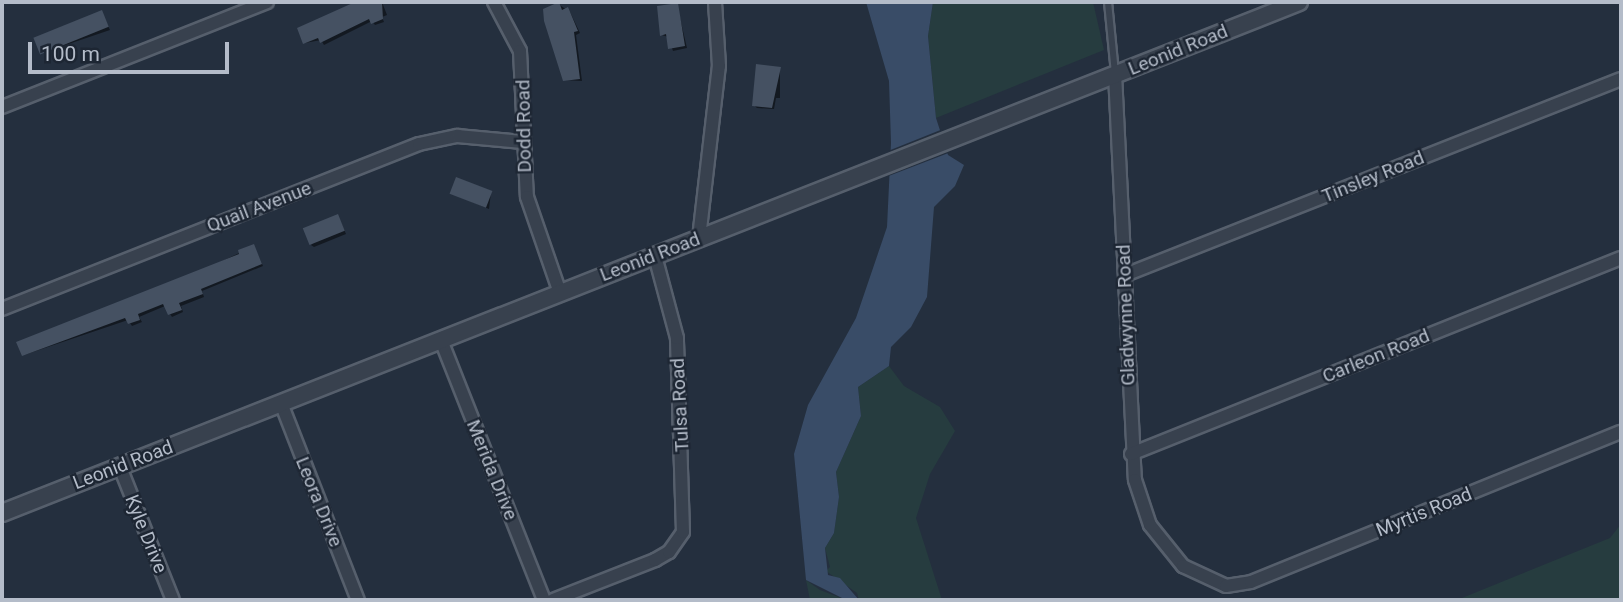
<!DOCTYPE html>
<style>
body{margin:0}
#map{position:relative;width:1623px;height:602px;overflow:hidden;background:#242f3e;font-family:Roboto,sans-serif}
div>[style]{position:absolute}
[style*='--x']{left:calc(var(--x)*1px);top:calc(var(--y)*1px);width:calc(var(--w)*1px);rotate:calc(var(--a)*1deg)}
.green>*{inset:0;background:#263c3f}
.water>*{inset:0;background:#394c67}
.pier>*{inset:0;background:#242f3e}
.shadow>*{inset:0;background:#0007}
.building>*{inset:0;background:#455162;transform-origin:0 0}
.roads{filter:drop-shadow(2px 0 #565f6c) drop-shadow(-2px 0 #565f6c) drop-shadow(0 2px #565f6c) drop-shadow(0 -2px #565f6c)}
.service>*{height:6px;margin:-3px;padding:0 3px;transform-origin:3px;border-radius:3px;background:#38414e}
.minor>*{height:12px;margin:-6px;padding:0 6px;transform-origin:6px;border-radius:6px;background:#38414e}
.tertiary>*{height:16px;margin:-8px;padding:0 8px;transform-origin:8px;border-radius:8px;background:#38414e}
span{translate:-50% -50%;white-space:nowrap;text-align:center;line-height:1.15;-webkit-text-stroke:5px #1d2633;paint-order:stroke}
.street-label{font-size:19px;color:#b4bcc9}
.frame{position:absolute;inset:0;border:4px solid #b4bcc9;pointer-events:none}
.scale{position:absolute;left:28px;top:42px;width:201px;height:32px;box-sizing:border-box;border:4px solid #b4bcc9;border-top:0;padding-left:9px;font-size:21px;line-height:24px;white-space:nowrap;color:#b4bcc9;-webkit-text-stroke:5px #1d2633;paint-order:stroke}
</style>
<div id="map">
<div class="green">
<i style="clip-path:polygon(933px 2px,1093px 2px,1104px 50px,936px 118px,928px 36px)"></i>
<i style="clip-path:polygon(889px 366px,904px 386px,940px 407px,955px 431px,930px 474px,916px 518px,942px 600px,859px 600px,857px 593px,826px 571px,830px 567px,825px 548px,834px 533px,839px 497px,836px 472px,861px 416px,858px 387px)"></i>
<i style="clip-path:polygon(1621px 524px,1621px 600px,1457px 600px,1610px 538px)"></i>
<i style="clip-path:polygon(806px 580px,820px 590px,846px 600px,810px 600px)"></i>
</div>
<div class="water">
<i style="clip-path:polygon(866px 2px,933px 2px,928px 36px,936px 118px,948px 155px,964px 165px,955px 186px,934px 207px,927px 297px,911px 327px,891px 347px,889px 366px,858px 387px,861px 416px,836px 472px,839px 497px,834px 533px,825px 548px,828px 575px,840px 578px,859px 600px,846px 600px,806px 580px,794px 454px,808px 405px,856px 318px,887px 227px,891px 143px,889px 81px)"></i>
</div>
<div class="pier">
<i style="clip-path:polygon(943px 129px,951px 152px,886px 177px,888px 151px)"></i>
</div>
<div class="shadow">
<i style="clip-path:polygon(365px 2px,382px 2px,387px 15px,382px 17px,384px 22px,375px 25px,372px 21px,324px 45px,321px 40px,305px 43px,299px 29px)"></i>
<i style="clip-path:polygon(558px 4px,570px 12px,580px 33px,576px 35px,582px 81px,564px 80px)"></i>
<i style="clip-path:polygon(677px 5px,687px 48px,673px 51px,668px 37px,662px 35px)"></i>
<i style="clip-path:polygon(102px 13px,110px 30px,42px 53px,36px 39px)"></i>
<i style="clip-path:polygon(780px 68px,780px 98px,776px 98px,774px 109px,757px 108px,754px 105px)"></i>
<i style="clip-path:polygon(491px 192px,489px 209px,451px 193px)"></i>
<i style="clip-path:polygon(338px 216px,346px 234px,314px 247px,311px 245px)"></i>
<i style="clip-path:polygon(254px 246px,263px 266px,202px 291px,204px 297px,181px 306px,183px 312px,172px 317px,165px 306px,139px 317px,142px 322px,132px 326px,128px 320px,24px 355px)"></i>
</div>
<div class="building">
<i style="clip-path:polygon(355px 2px,382px 2px,383px 19px,371px 24px,369px 19px,320px 43px,318px 38px,303px 44px,297px 28px)"></i>
<i style="clip-path:polygon(559px 2px,562px 10px,568px 7px,578px 31px,574px 32px,580px 79px,563px 81px,544px 21px,543px 9px)"></i>
<i style="clip-path:polygon(678px 3px,685px 46px,668px 49px,666px 34px,660px 36px,657px 6px)"></i>
<i style="left:102px;top:10px;width:18px;height:74px;rotate:68deg"></i>
<i style="clip-path:polygon(756px 64px,781px 67px,772px 108px,752px 106px)"></i>
<i style="left:456px;top:177px;width:39px;height:18px;rotate:21deg"></i>
<i style="left:338px;top:214px;width:18px;height:38px;rotate:68deg"></i>
<i style="clip-path:polygon(254px 244px,262px 264px,201px 289px,203px 294px,179px 303px,182px 310px,168px 315px,163px 304px,138px 314px,140px 320px,128px 324px,125px 318px,22px 356px,16px 342px,239px 254px,238px 250px)"></i>
</div>
<div class="roads">
<div class="service">
<i style="--x:1108;--y:2;--w:71;--a:84.4"></i>
</div>
<div class="minor">
<i style="--x:494;--y:2;--w:55;--a:62"></i>
<i style="--x:520;--y:51;--w:146;--a:87.3"></i>
<i style="--x:527;--y:197;--w:102;--a:71"></i>
<i style="--x:1115;--y:74;--w:406;--a:87.2"></i>
<i style="--x:1135;--y:480;--w:47;--a:71.6"></i>
<i style="--x:1150;--y:525;--w:53;--a:51.2"></i>
<i style="--x:1183;--y:566;--w:47;--a:24.9"></i>
<i style="--x:1226;--y:586;--w:25;--a:-9"></i>
<i style="--x:1251;--y:582;--w:399;--a:-22.1"></i>
<i style="--x:2;--y:107;--w:285;--a:-21.6"></i>
<i style="--x:699;--y:238;--w:173;--a:-83.4"></i>
<i style="--x:719;--y:66;--w:64;--a:-93.6"></i>
<i style="--x:1125;--y:275;--w:533;--a:-21.56"></i>
<i style="--x:2;--y:309;--w:448;--a:-21.6"></i>
<i style="--x:419;--y:144;--w:40;--a:-12"></i>
<i style="--x:458;--y:136;--w:64;--a:5.4"></i>
<i style="--x:441;--y:340;--w:280;--a:68.4"></i>
<i style="--x:281;--y:403;--w:212;--a:68.7"></i>
<i style="--x:1131;--y:454;--w:528;--a:-21.8"></i>
<i style="--x:120;--y:467;--w:143;--a:68.3"></i>
<i style="--x:553;--y:600;--w:110;--a:-21.4"></i>
<i style="--x:655;--y:560;--w:16;--a:-30"></i>
<i style="--x:669;--y:552;--w:24;--a:-55"></i>
<i style="--x:683;--y:532;--w:194;--a:-91.8"></i>
<i style="--x:677;--y:338;--w:85;--a:-105"></i>
</div>
<div class="tertiary">
<i style="--x:2;--y:513;--w:1394;--a:-21.5"></i>
</div>
</div>
<div class="street-label">
<span style="left:1178px;top:50px;rotate:-22deg">Leonid Road</span>
<span style="left:524px;top:126px;rotate:-91deg">Dodd Road</span>
<span style="left:1373px;top:177px;rotate:-22deg">Tinsley Road</span>
<span style="left:259px;top:207px;rotate:-21deg">Quail Avenue</span>
<span style="left:650px;top:257px;rotate:-21deg">Leonid Road</span>
<span style="left:1126px;top:315px;rotate:-92deg">Gladwynne Road</span>
<span style="left:1376px;top:356px;rotate:-22deg">Carleon Road</span>
<span style="left:680px;top:405px;rotate:-93deg">Tulsa Road</span>
<span style="left:123px;top:465px;rotate:-21deg">Leonid Road</span>
<span style="left:492px;top:470px;rotate:68deg">Merida Drive</span>
<span style="left:319px;top:502px;rotate:68deg">Leora Drive</span>
<span style="left:1424px;top:512px;rotate:-22deg">Myrtis Road</span>
<span style="left:146px;top:534px;rotate:68deg">Kyle Drive</span>
</div>
<div class="frame"></div>
<div class="scale">100 m</div>
</div>
